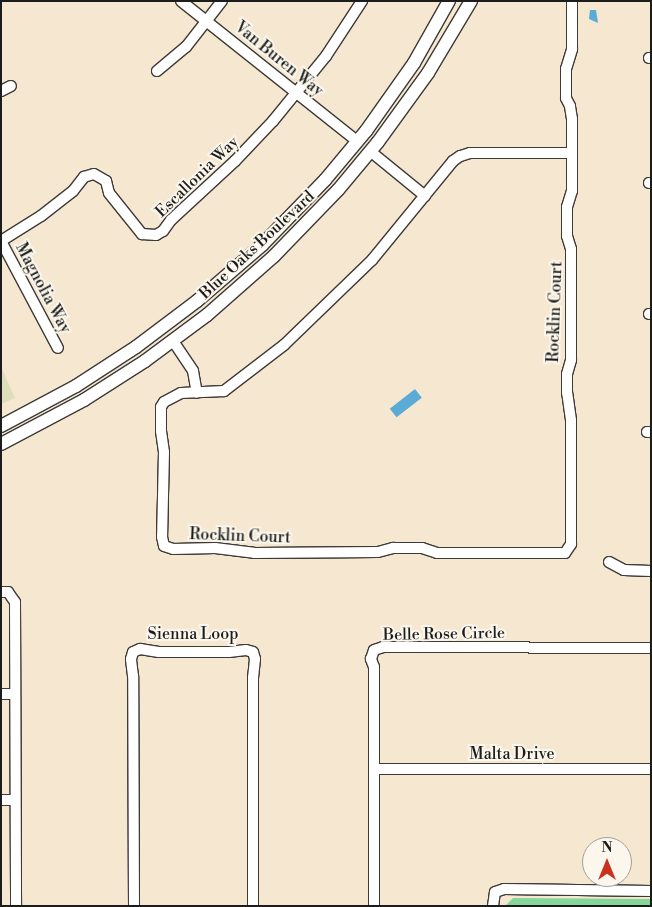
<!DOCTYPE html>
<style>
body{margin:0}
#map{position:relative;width:652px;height:907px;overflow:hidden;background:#f6e7d1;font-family:"Libre Bodoni",serif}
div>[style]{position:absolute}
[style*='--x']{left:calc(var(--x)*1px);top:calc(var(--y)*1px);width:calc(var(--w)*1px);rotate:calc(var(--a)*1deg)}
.built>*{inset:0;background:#dcdebc}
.green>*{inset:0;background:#84d798}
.water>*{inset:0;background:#5aabd5;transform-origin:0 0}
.roads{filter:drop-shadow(1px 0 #3d3a37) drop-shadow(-1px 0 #3d3a37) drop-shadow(0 1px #3d3a37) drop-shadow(0 -1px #3d3a37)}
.minor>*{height:10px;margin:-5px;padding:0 5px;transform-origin:5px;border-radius:5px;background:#fff}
.major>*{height:12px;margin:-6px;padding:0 6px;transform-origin:6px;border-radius:6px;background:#fff}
span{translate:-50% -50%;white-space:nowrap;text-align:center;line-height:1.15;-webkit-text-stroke:4px #fbf7ec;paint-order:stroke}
.street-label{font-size:16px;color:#1c1c1c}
.frame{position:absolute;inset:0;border:2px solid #1c1c1c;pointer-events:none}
.north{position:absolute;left:582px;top:837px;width:50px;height:50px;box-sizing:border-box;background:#fbf7ec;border:1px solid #a29f99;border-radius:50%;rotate:0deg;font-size:14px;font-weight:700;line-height:20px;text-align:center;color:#1c1c1c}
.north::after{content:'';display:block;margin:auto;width:18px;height:22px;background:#c8321e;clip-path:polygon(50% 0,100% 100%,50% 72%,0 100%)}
</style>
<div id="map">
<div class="built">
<i style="clip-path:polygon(1px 367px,15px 398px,1px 404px)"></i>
</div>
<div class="green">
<i style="clip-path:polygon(513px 898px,651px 899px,651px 906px,505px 906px)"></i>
</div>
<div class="water">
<i style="clip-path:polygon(590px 10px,596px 10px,598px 23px,589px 19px)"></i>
<i style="left:415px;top:389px;width:11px;height:32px;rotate:52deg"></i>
</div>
<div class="roads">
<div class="minor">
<i style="--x:181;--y:1;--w:225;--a:38.5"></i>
<i style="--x:649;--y:58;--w:2;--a:0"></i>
<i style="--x:157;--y:71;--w:38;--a:-40"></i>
<i style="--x:186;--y:47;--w:58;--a:-52"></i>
<i style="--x:1;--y:91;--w:11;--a:-27"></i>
<i style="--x:370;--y:151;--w:71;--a:39.3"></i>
<i style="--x:572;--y:153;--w:102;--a:180"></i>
<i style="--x:470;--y:153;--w:10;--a:163"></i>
<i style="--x:460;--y:156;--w:9;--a:144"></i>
<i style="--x:453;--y:161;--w:128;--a:129.3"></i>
<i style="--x:372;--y:260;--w:122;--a:136"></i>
<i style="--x:284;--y:345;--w:76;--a:142.5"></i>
<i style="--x:224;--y:391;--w:43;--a:177.3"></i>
<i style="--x:181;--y:393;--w:19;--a:152"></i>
<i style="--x:164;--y:402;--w:6;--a:121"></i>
<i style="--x:161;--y:407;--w:24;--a:90"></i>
<i style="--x:161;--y:431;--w:21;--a:82"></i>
<i style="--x:164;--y:452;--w:85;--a:91.3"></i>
<i style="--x:162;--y:537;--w:9;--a:77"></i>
<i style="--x:164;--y:546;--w:9;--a:18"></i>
<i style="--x:173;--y:549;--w:42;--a:-1.4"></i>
<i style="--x:215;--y:548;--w:39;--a:7"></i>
<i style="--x:254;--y:553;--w:124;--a:-0.5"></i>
<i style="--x:378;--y:552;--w:16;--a:-15"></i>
<i style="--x:393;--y:548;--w:29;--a:0"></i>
<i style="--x:422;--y:548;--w:16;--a:18"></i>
<i style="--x:437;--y:553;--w:128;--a:0"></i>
<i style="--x:565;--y:553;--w:11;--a:-56"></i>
<i style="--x:571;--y:544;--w:124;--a:-90"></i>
<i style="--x:571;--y:420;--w:27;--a:-98"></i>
<i style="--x:567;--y:393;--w:19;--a:-90"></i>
<i style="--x:567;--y:374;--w:15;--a:-74"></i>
<i style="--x:571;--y:360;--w:111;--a:-90"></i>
<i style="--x:571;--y:249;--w:14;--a:-107"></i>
<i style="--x:567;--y:236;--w:29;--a:-90"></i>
<i style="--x:567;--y:207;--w:17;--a:-73"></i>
<i style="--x:572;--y:191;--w:72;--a:-90"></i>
<i style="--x:572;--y:119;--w:13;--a:-99"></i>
<i style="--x:570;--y:106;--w:9;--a:-117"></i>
<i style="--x:566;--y:98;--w:29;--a:-90"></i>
<i style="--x:566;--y:69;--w:21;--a:-73"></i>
<i style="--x:572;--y:49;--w:48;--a:-90"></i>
<i style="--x:649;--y:183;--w:2;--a:0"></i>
<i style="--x:1;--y:241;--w:47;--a:-32"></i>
<i style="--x:41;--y:216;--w:41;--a:-38"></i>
<i style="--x:73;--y:191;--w:18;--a:-52"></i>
<i style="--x:84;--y:177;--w:10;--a:-17"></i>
<i style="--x:94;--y:174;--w:14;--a:30"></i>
<i style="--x:106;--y:181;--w:12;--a:76"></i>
<i style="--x:109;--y:193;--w:53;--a:51.2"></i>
<i style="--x:142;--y:234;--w:14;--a:4"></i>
<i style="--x:156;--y:235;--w:8;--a:-30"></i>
<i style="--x:163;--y:231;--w:14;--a:-54"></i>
<i style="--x:171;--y:220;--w:87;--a:-42.7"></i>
<i style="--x:235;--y:161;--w:55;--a:-46.5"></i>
<i style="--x:273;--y:121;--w:84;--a:-50.8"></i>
<i style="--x:326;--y:56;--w:66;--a:-56.8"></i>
<i style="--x:1;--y:241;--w:121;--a:62"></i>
<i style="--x:649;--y:314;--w:2;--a:0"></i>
<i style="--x:173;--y:341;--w:36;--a:56"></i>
<i style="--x:193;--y:371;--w:22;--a:80"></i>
<i style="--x:647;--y:432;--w:4;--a:0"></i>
<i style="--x:609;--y:562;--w:17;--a:28"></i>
<i style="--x:624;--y:570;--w:27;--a:2"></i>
<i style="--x:1;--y:592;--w:7;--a:0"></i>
<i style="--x:8;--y:592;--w:12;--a:55"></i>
<i style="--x:15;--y:602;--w:304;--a:89.8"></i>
<i style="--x:1;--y:694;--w:14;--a:0"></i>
<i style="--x:374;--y:769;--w:277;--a:0"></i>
<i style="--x:1;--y:800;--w:14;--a:0"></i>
<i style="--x:134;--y:906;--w:230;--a:-90.2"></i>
<i style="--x:133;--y:676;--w:17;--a:-97"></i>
<i style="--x:131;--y:659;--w:7;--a:-74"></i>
<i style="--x:133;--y:652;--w:8;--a:-23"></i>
<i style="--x:140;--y:649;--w:19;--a:9"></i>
<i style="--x:159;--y:652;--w:70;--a:0"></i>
<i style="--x:229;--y:652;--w:17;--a:-7"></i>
<i style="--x:246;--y:650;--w:7;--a:16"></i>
<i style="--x:253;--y:652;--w:7;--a:74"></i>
<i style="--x:255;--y:659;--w:18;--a:96"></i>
<i style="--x:253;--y:677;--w:229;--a:90"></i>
<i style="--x:374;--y:906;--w:239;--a:-90"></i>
<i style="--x:374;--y:667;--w:9;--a:-111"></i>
<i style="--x:371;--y:659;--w:9;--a:-72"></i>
<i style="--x:374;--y:650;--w:9;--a:-18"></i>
<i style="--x:383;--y:647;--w:268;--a:0.2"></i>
<i style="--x:493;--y:906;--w:14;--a:-82"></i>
<i style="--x:495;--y:892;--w:9;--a:-18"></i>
<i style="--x:504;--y:889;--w:147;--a:0.8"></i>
</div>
<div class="major">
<i style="--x:1;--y:426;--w:85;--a:-28.1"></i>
<i style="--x:76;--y:386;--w:72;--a:-33"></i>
<i style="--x:136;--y:347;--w:76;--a:-37"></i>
<i style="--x:197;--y:301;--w:86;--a:-40.7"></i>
<i style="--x:262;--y:245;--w:91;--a:-45.9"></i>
<i style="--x:325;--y:180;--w:64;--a:-50.1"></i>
<i style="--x:366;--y:131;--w:83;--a:-54.8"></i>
<i style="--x:414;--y:63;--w:71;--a:-60.6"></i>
<i style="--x:1;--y:444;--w:94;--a:-27.9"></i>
<i style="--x:84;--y:400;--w:72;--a:-32.6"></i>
<i style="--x:145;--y:361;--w:77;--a:-36.6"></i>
<i style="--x:207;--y:315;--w:89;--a:-41.4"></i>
<i style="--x:274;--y:256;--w:92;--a:-45.9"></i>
<i style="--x:338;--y:190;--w:62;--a:-50.2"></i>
<i style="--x:378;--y:142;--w:85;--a:-54.1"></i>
<i style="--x:428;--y:73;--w:84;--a:-59.2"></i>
</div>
</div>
<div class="street-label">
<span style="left:279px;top:59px;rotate:39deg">Van Buren Way</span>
<span style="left:197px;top:177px;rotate:-44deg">Escallonia Way</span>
<span style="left:257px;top:245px;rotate:-43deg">Blue Oaks Boulevard</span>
<span style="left:43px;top:288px;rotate:62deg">Magnolia Way</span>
<span style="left:555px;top:312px;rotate:-88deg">Rocklin Court</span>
<span style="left:240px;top:536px;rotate:2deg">Rocklin Court</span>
<span style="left:193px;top:634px">Sienna Loop</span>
<span style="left:444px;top:634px;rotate:-1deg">Belle Rose Circle</span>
<span style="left:512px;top:754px">Malta Drive</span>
</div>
<div class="frame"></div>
<div class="north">N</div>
</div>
